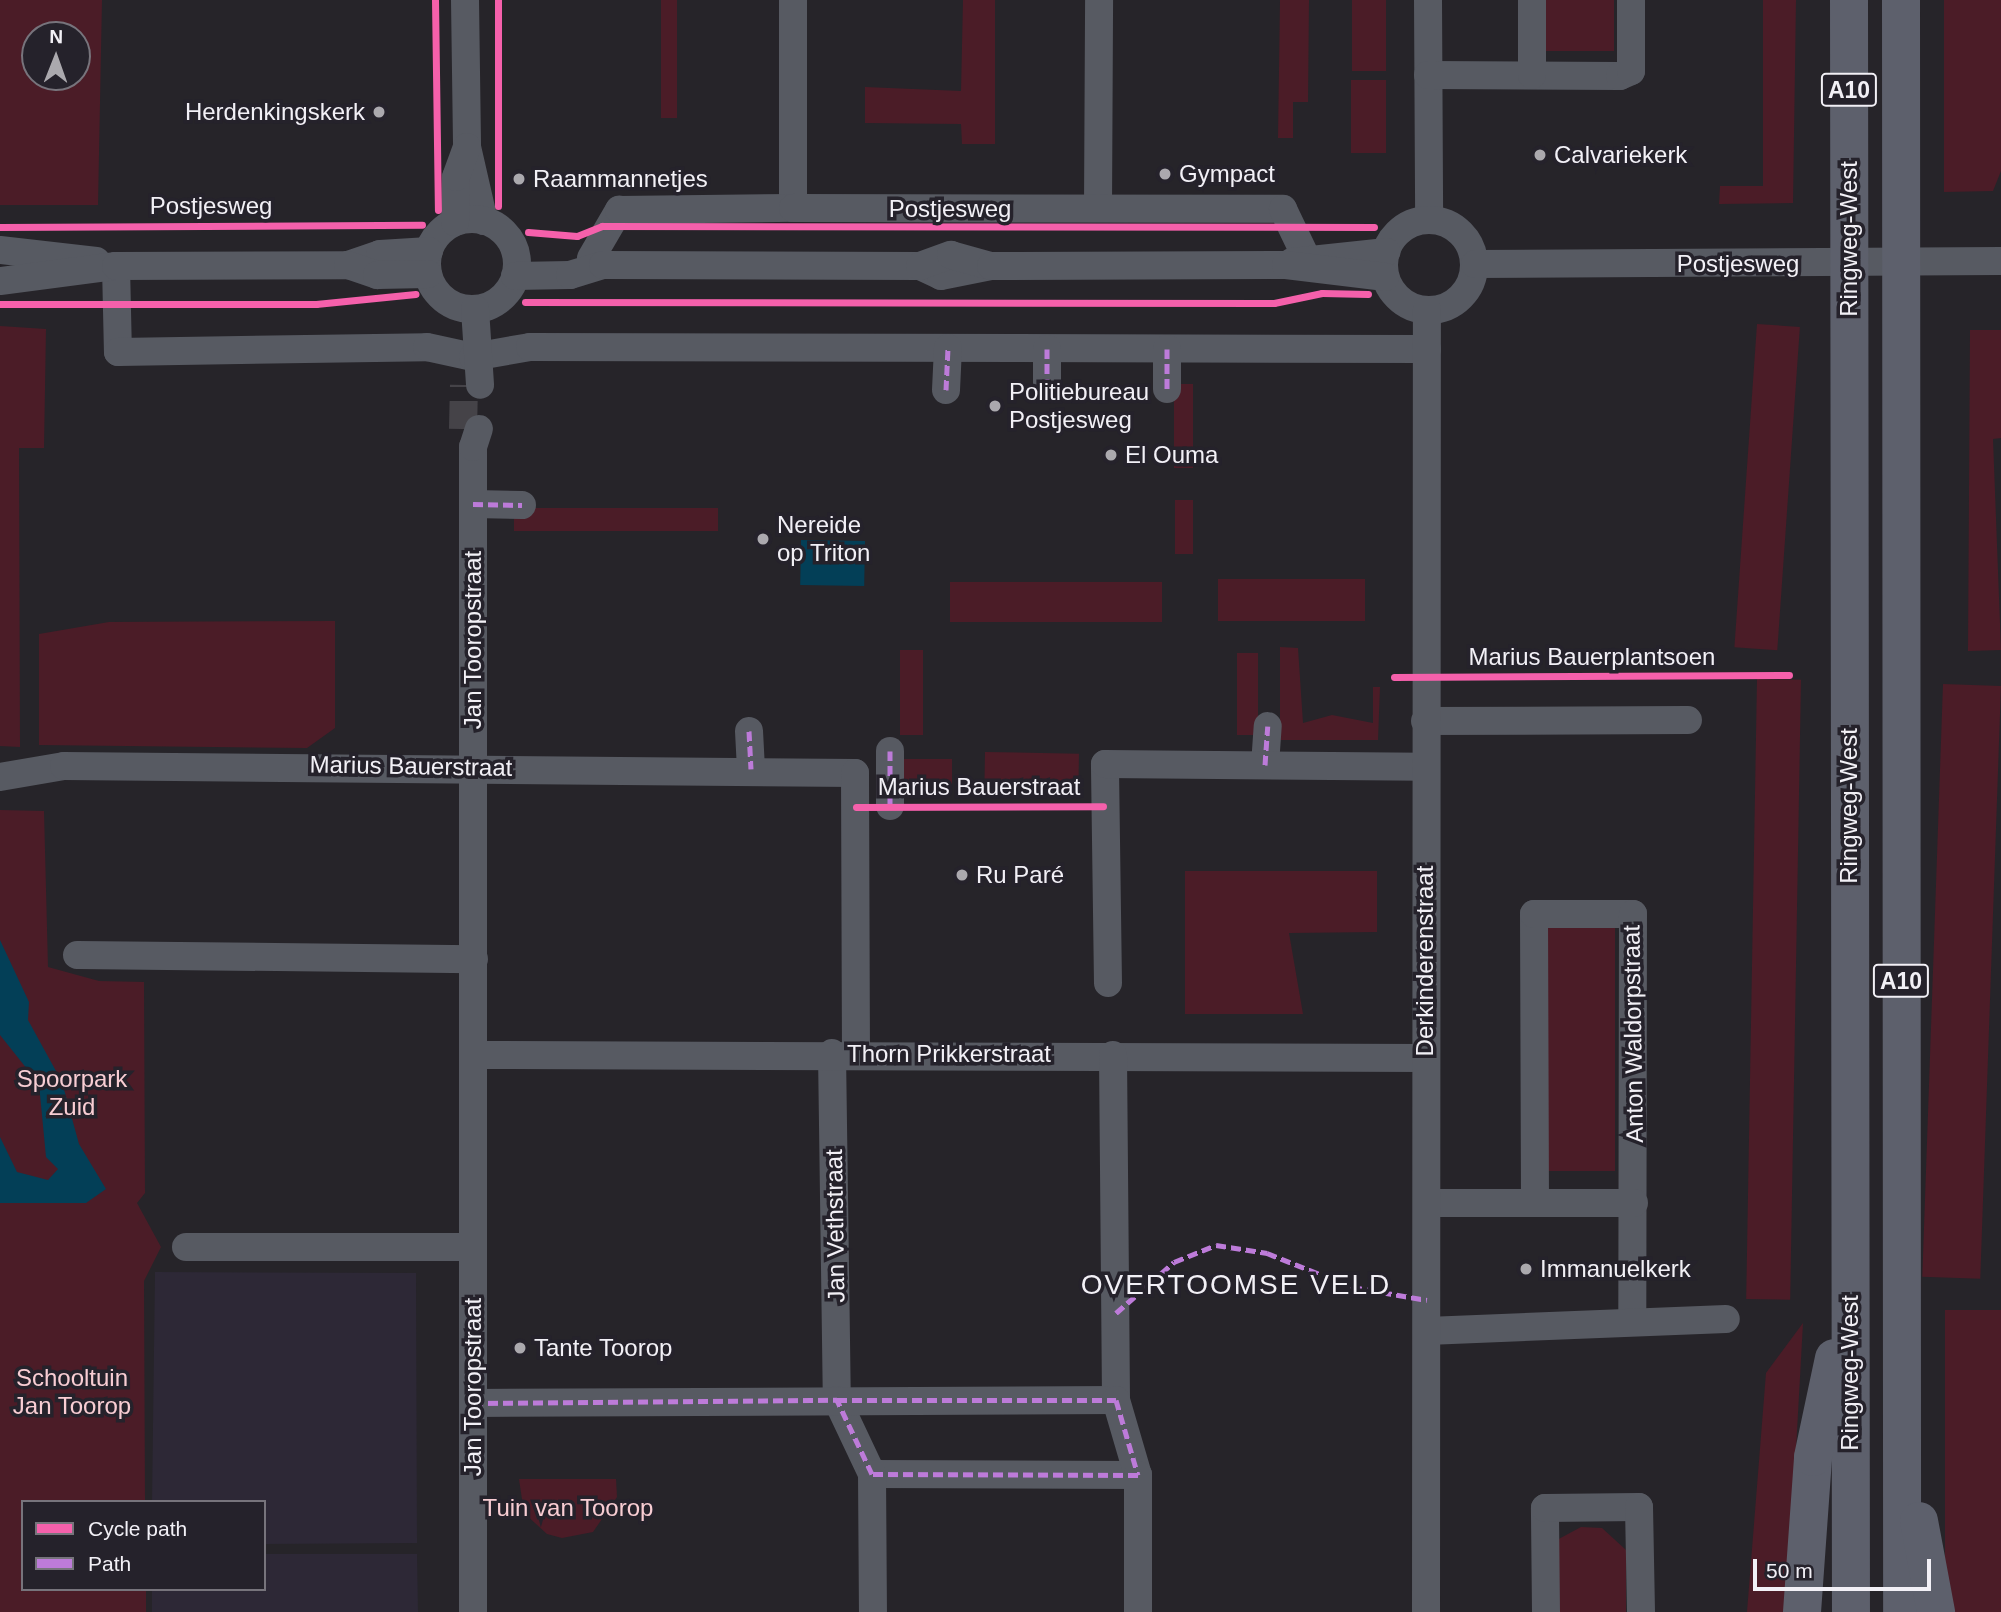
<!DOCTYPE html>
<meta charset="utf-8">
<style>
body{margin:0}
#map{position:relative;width:2001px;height:1612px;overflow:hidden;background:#262429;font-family:Helvetica,sans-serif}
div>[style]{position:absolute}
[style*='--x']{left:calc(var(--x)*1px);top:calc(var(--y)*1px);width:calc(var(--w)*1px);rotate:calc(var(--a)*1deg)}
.built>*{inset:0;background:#2d2836}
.green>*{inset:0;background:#4b1c27;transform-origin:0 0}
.water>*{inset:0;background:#033f57;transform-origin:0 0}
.minor-tunnel>*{height:28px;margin-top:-14px;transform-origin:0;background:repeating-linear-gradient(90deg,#454348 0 28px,transparent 0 42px)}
.minor>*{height:28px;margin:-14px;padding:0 14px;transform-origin:14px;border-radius:14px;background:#575a62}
.minor>.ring{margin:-14px;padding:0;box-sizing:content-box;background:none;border:28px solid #575a62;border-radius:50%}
.highway>*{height:38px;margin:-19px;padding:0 19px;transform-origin:19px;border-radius:19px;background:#5d606c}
.quiet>*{height:5px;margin-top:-2.5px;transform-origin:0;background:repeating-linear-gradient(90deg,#bd7bd9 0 10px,transparent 0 15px)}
.cycleway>*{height:7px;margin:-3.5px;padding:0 3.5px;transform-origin:3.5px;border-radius:3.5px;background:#f560ab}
.dots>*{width:19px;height:19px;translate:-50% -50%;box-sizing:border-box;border:4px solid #25222b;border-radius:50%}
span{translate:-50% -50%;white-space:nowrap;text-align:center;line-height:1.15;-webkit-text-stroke:7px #25222b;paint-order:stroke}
.shield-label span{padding:2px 5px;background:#25222b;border:2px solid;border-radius:5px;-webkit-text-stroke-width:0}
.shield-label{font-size:23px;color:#f2f0f6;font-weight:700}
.poi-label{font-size:24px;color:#f2f0f6}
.right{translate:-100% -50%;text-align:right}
.left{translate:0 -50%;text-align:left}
.street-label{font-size:24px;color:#f2f0f6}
.park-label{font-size:24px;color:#f8cdd3}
.quarter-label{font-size:28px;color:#f2f0f6;letter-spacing:2px}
.legend{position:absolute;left:21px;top:1500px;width:245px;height:91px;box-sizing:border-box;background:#25222b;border:2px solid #77747c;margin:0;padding:9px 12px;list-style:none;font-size:21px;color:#f2f0f6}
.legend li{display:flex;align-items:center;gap:14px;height:35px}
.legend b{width:35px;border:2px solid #77747c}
.north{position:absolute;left:21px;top:21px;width:70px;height:70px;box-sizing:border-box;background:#25222b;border:2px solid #77747c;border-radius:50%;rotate:1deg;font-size:19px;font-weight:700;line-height:28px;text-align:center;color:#f2f0f6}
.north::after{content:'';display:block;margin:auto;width:24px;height:32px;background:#aba9ae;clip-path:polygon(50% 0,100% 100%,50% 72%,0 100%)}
.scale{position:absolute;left:1753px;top:1559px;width:178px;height:32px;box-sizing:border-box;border:4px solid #f2f0f6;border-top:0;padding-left:9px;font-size:21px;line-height:24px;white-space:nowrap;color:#f2f0f6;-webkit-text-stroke:5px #25222b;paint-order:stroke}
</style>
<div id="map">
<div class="built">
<i style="clip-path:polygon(155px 1272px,416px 1273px,417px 1543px,264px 1544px,264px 1502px,152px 1502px)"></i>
<i style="clip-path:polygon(264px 1554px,417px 1554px,418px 1612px,152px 1612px,152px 1589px,264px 1589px)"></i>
</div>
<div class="green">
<i style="clip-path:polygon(evenodd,0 0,102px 0,98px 205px,0 205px,0 0,35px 35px,77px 35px,77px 77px,35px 77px,35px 35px)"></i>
<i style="left:661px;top:0;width:16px;height:118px"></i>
<i style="clip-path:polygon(963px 0,995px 0,995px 144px,962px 144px,961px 124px,865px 123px,865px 87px,961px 91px)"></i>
<i style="clip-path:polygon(1280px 0,1309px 0,1308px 102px,1293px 102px,1293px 138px,1278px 138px)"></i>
<i style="left:1352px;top:0;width:34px;height:71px"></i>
<i style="left:1545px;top:0;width:69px;height:51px"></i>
<i style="clip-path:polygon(1763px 0,1796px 0,1793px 203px,1719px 204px,1720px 186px,1763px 186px)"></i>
<i style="clip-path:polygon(1944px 0,2001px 0,2001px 171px,1993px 191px,1944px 192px)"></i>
<i style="left:1351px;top:80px;width:35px;height:73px"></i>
<i style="left:1757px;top:324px;width:43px;height:324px;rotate:4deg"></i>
<i style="clip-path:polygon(0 326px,46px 329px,44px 448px,19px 448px,20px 747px,0 746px)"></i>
<i style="clip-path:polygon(1970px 330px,2001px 330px,2001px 438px,1993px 439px,2001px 650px,1968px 651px)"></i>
<i style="left:1174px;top:384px;width:19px;height:84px"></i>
<i style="left:1175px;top:500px;width:18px;height:54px"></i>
<i style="left:718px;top:508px;width:23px;height:204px;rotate:90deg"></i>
<i style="left:1218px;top:579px;width:147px;height:42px"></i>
<i style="left:1162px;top:582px;width:40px;height:212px;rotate:90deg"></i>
<i style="clip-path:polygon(335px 621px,335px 728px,307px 748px,39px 745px,39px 634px,109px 622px)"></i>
<i style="clip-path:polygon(1280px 647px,1298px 648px,1303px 723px,1332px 715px,1373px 723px,1373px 687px,1380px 687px,1378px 740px,1280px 740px)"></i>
<i style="left:900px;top:650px;width:23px;height:85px"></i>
<i style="left:1237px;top:653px;width:21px;height:82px"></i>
<i style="left:1757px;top:679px;width:44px;height:620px;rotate:1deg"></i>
<i style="left:1943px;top:684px;width:58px;height:593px;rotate:2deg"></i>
<i style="left:985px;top:752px;width:94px;height:33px;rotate:1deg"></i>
<i style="left:952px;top:759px;width:29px;height:53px;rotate:90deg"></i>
<i style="clip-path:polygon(0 810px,44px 811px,48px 967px,99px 981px,144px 982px,145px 1193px,137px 1203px,161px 1247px,144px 1281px,145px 1502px,23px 1502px,23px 1589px,146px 1589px,146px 1612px,0 1612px)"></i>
<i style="clip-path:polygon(1185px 871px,1377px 871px,1377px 932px,1289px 933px,1303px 1014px,1185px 1014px)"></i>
<i style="left:1615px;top:918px;width:253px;height:71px;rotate:90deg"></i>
<i style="left:2001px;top:1310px;width:302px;height:56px;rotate:90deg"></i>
<i style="clip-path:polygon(1803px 1323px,1787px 1612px,1747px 1612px,1766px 1373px)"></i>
<i style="clip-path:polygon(519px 1479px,616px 1479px,617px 1497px,593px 1532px,562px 1538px,547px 1534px,524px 1513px)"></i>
<i style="clip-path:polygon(1581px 1527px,1602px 1528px,1626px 1550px,1626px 1612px,1556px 1612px,1555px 1541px)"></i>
</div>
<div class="water">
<i style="left:801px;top:540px;width:64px;height:45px;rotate:1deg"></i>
<i style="clip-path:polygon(0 940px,29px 1002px,28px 1020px,62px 1082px,79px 1144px,106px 1189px,86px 1203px,0 1203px,0 1137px,17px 1172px,48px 1180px,58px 1169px,46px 1157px,39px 1084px,0 1035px)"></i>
</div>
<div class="minor-tunnel">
<i style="--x:463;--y:429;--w:44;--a:-88.7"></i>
</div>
<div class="minor">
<i style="--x:465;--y:0;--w:147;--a:89.2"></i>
<i style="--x:467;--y:147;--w:76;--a:77.1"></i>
<i style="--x:1428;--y:0;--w:219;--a:89.7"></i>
<i style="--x:1428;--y:75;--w:192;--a:0.3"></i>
<i style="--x:1620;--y:76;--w:12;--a:-24"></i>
<i style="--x:1631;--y:71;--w:71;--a:-90"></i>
<i style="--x:1532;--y:75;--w:75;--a:-90"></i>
<i style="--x:793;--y:208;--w:208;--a:-90"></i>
<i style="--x:1098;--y:208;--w:208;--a:-89.7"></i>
<i class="ring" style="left:427px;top:219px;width:62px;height:62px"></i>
<i class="ring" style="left:1384px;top:220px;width:62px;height:62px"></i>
<i style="--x:455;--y:222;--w:45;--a:-88.7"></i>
<i style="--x:456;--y:177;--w:32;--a:-70"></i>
<i style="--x:0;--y:250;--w:97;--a:6.5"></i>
<i style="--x:591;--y:258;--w:56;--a:-59.7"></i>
<i style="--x:619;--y:210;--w:174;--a:-0.7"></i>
<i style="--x:793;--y:208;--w:490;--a:0.1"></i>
<i style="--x:1283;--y:209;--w:51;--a:64.4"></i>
<i style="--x:1292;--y:262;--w:95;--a:-6.1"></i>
<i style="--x:1475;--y:264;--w:526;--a:-0.33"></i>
<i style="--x:348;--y:265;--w:34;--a:-19"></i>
<i style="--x:380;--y:254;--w:49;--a:-3.5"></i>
<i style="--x:116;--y:266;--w:86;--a:88.7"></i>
<i style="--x:118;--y:352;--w:309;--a:-0.9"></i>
<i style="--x:427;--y:347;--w:47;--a:12.3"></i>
<i style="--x:473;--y:357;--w:58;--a:-10"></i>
<i style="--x:530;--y:347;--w:897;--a:0.13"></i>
<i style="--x:920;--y:266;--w:23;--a:25"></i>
<i style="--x:941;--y:276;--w:51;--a:-11.3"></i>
<i style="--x:515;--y:276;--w:55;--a:-1"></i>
<i style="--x:570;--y:275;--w:34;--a:-17"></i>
<i style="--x:603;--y:265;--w:317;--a:0.2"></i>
<i style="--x:920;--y:266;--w:33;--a:-20"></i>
<i style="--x:951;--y:255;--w:41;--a:15.4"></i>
<i style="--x:991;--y:266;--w:295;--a:-0.2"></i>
<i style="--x:1286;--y:265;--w:100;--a:6.9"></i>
<i style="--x:0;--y:281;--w:117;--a:-7.4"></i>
<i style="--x:116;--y:266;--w:232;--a:-0.2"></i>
<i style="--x:348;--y:265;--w:31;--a:19"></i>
<i style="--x:377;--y:275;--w:51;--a:-1.1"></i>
<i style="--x:475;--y:309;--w:76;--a:86.2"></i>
<i style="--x:1047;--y:349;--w:40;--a:90"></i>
<i style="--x:1167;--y:349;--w:40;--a:90"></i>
<i style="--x:946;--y:390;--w:42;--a:-87.3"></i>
<i style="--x:473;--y:504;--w:49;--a:1.2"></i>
<i style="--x:1425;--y:721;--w:263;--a:-0.2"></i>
<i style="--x:749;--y:731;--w:38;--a:87"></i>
<i style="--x:890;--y:751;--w:55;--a:90"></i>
<i style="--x:1265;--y:765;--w:39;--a:-86"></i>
<i style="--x:0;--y:777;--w:65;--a:-9.8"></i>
<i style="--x:64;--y:766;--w:791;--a:0.51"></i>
<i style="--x:855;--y:773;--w:281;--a:89.8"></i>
<i style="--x:77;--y:955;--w:397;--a:0.6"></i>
<i style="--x:1108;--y:983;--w:219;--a:-90.8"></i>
<i style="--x:1105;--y:764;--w:319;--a:0.5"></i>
<i style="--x:832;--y:1053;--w:347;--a:89.2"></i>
<i style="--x:837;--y:1400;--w:82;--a:64.7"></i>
<i style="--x:872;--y:1474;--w:266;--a:0.2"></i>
<i style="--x:473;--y:1055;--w:952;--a:0.18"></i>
<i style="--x:1113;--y:1055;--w:345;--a:89.5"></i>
<i style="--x:1535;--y:1202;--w:288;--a:-90.2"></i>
<i style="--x:1534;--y:914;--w:99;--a:0"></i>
<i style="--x:1633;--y:914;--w:405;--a:90.1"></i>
<i style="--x:1427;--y:1203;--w:207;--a:0"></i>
<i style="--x:186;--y:1247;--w:287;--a:0"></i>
<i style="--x:1427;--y:1331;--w:299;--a:-2.3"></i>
<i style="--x:473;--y:1403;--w:643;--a:-0.27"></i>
<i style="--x:1116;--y:1400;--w:78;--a:73.7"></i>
<i style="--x:1138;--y:1475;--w:137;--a:90"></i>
<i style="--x:872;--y:1474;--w:138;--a:89.6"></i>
<i style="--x:473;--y:1612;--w:1165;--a:-90"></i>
<i style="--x:473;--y:447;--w:19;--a:-72"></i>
<i style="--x:1426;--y:1612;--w:1302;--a:-89.96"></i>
<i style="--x:1546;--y:1612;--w:104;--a:-90.6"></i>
<i style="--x:1545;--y:1508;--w:94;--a:-0.6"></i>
<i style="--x:1639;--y:1507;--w:105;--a:88.9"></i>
</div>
<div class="highway">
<i style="--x:1849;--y:0;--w:1612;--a:89.93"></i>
<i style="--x:1901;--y:0;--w:1612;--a:89.96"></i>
<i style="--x:1919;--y:1521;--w:93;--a:79.4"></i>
<i style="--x:1802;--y:1612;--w:155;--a:-85.9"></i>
<i style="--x:1813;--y:1457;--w:101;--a:-78"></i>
</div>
<div class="quiet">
<i style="--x:1047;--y:349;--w:40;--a:90"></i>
<i style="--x:1167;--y:349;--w:40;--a:90"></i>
<i style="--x:946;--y:390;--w:42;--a:-87.3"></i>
<i style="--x:473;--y:504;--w:49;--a:1.2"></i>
<i style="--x:749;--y:731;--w:38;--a:87"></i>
<i style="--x:890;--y:751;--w:55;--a:90"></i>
<i style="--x:1265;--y:765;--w:39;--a:-86"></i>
<i style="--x:1116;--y:1313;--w:77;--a:-41.3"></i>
<i style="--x:1174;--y:1262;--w:45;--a:-22"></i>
<i style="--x:1216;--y:1245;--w:52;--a:8.9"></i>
<i style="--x:1267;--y:1253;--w:92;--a:21.8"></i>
<i style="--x:1352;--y:1287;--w:76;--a:9.8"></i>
<i style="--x:473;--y:1403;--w:364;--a:-0.5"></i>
<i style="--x:837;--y:1400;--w:279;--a:0"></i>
<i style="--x:1116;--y:1400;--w:78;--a:73.7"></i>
<i style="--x:1138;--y:1475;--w:266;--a:-179.8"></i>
<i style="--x:872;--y:1474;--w:82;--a:-115.3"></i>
</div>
<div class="cycleway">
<i style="--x:435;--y:0;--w:210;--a:89.2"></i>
<i style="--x:498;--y:0;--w:206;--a:90"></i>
<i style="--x:0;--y:227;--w:422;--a:-0.3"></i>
<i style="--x:528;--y:232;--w:49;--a:4.7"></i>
<i style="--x:577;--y:236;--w:27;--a:-22"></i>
<i style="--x:602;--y:226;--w:772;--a:0.07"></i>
<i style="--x:525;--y:302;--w:749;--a:0.08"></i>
<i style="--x:1274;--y:303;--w:49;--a:-11.8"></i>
<i style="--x:1322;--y:293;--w:46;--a:1.2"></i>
<i style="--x:0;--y:304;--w:316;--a:0"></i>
<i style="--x:316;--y:304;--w:100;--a:-5.8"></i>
<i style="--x:1394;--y:677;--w:395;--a:-0.3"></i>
<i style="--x:856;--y:807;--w:247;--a:-0.2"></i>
</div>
<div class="dots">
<i style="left:379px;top:112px;background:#aba9ae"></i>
<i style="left:1540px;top:155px;background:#aba9ae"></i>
<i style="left:1165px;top:174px;background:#aba9ae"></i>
<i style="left:519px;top:179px;background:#aba9ae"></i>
<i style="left:995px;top:406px;background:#aba9ae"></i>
<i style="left:1111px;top:455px;background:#aba9ae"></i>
<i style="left:763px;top:539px;background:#aba9ae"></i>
<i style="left:962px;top:875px;background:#aba9ae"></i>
<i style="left:1526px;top:1269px;background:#aba9ae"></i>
<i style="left:520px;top:1348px;background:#aba9ae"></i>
</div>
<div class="shield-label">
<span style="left:1849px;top:90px">A10</span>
<span style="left:1901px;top:981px">A10</span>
</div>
<div class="poi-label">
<span class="right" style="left:365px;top:112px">Herdenkingskerk</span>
<span class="left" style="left:1554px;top:155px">Calvariekerk</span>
<span class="left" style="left:1179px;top:174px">Gympact</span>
<span class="left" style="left:533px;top:179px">Raammannetjes</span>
<span class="left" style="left:1009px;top:406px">Politiebureau<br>Postjesweg</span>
<span class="left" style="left:1125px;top:455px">El Ouma</span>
<span class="left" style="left:777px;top:539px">Nereide<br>op Triton</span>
<span class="left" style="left:976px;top:875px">Ru Paré</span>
<span class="left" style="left:1540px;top:1269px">Immanuelkerk</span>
<span class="left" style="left:534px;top:1348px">Tante Toorop</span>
</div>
<div class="street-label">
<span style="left:211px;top:206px">Postjesweg</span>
<span style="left:950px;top:209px">Postjesweg</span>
<span style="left:1849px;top:239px;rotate:-90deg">Ringweg-West</span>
<span style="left:1738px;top:264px">Postjesweg</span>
<span style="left:473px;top:640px;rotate:-90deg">Jan Tooropstraat</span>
<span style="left:1592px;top:657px">Marius Bauerplantsoen</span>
<span style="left:411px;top:766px;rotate:1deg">Marius Bauerstraat</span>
<span style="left:979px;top:787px">Marius Bauerstraat</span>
<span style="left:1849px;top:806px;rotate:-90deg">Ringweg-West</span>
<span style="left:1425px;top:961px;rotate:-90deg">Derkinderenstraat</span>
<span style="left:1633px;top:1034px;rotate:-91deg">Anton Waldorpstraat</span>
<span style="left:949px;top:1054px">Thorn Prikkerstraat</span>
<span style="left:835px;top:1226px;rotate:-91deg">Jan Vethstraat</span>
<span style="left:1850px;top:1373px;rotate:-90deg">Ringweg-West</span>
<span style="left:473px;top:1387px;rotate:-90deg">Jan Tooropstraat</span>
</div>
<div class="park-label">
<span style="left:72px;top:1093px">Spoorpark<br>Zuid</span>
<span style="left:72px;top:1392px">Schooltuin<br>Jan Toorop</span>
<span style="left:568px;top:1508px">Tuin van Toorop</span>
</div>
<div class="quarter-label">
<span style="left:1236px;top:1285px">OVERTOOMSE VELD</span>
</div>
<ul class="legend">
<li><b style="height:9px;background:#f560ab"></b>Cycle path</li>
<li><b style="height:9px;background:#bd7bd9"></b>Path</li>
</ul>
<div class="north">N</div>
<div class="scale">50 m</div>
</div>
